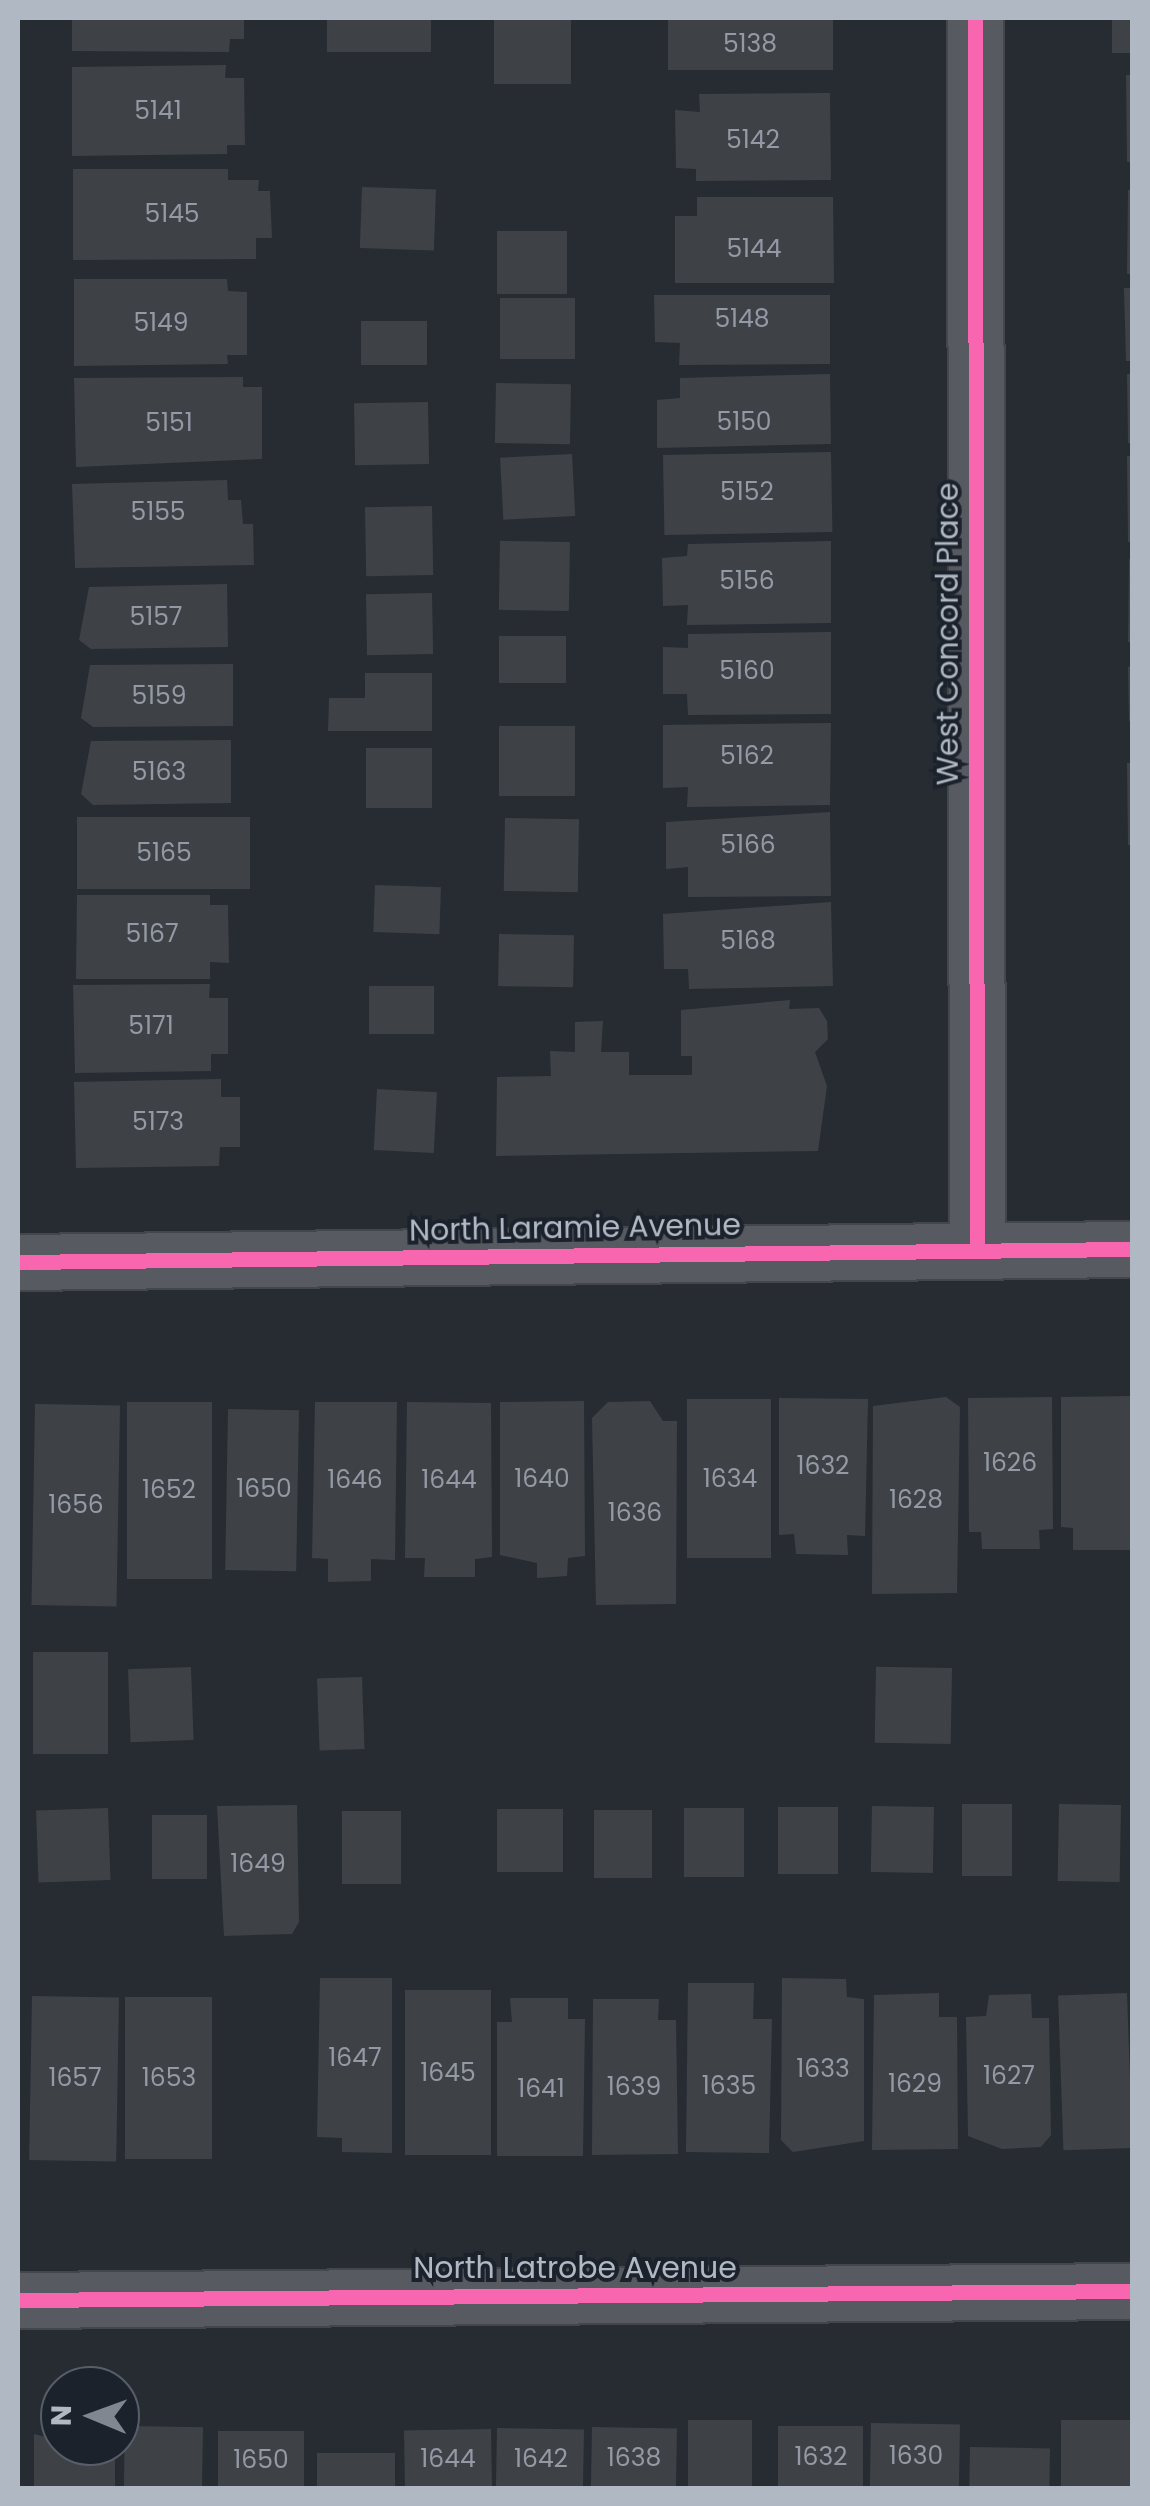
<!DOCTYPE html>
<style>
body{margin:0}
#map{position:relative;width:1150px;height:2506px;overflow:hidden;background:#272c32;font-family:Poppins,sans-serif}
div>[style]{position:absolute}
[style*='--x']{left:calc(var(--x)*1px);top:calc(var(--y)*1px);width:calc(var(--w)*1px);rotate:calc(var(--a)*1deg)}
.building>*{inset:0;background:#3e4247;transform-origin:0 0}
.roads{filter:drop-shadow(2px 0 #43474b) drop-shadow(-2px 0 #43474b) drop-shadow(0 2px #43474b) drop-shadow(0 -2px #43474b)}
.minor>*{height:55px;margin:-27.5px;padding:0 27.5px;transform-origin:27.5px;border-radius:27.5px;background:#575a60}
.tertiary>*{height:55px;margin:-27.5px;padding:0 27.5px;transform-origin:27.5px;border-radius:27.5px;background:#575a60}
.cycleway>*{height:15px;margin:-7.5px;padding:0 7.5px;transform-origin:7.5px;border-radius:7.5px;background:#f766af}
span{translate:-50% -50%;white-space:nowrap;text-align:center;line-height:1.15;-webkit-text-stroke:8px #1b222c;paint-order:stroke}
.number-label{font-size:25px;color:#949aa5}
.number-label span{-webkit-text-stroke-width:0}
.street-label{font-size:30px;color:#b0b8c4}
.frame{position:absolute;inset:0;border:20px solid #b0b8c4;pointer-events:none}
.north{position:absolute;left:40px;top:2366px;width:100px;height:100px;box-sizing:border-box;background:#1b222c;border:2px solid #575e69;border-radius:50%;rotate:271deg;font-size:28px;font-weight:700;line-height:40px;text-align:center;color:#b0b8c4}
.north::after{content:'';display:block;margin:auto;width:35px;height:45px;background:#808791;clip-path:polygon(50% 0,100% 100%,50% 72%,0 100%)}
</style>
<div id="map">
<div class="building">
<i style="clip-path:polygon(72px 18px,244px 18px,244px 39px,230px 39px,229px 52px,72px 51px)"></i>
<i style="left:327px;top:18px;width:104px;height:34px"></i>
<i style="left:494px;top:18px;width:77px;height:66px"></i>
<i style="left:668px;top:18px;width:165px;height:52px"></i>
<i style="left:1112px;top:18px;width:20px;height:35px"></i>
<i style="clip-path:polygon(226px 65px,225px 78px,244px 78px,245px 145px,227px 145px,227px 154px,72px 156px,72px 67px)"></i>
<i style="clip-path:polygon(1126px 75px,1132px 75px,1132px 162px,1127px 162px)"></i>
<i style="clip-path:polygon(830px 93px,831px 180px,696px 181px,696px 169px,676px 168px,675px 110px,700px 112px,699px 94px)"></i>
<i style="clip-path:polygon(73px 169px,228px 169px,228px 180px,259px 180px,258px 191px,270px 191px,272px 238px,256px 238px,256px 259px,73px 260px)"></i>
<i style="left:362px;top:187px;width:74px;height:61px;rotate:2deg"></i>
<i style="clip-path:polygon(1128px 190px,1132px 190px,1132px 274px,1127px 274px)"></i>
<i style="clip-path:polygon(697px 197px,833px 197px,834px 283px,675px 283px,675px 216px,697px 216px)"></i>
<i style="left:497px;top:231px;width:70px;height:63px"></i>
<i style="clip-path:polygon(74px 279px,227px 279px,228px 291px,247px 292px,247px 355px,227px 355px,228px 364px,74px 366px)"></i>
<i style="clip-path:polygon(1124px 288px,1132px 288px,1132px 361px,1126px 361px)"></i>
<i style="clip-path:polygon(654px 295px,830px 295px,830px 364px,679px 365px,680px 343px,655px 342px)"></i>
<i style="left:500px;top:298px;width:75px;height:61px"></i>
<i style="left:361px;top:321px;width:66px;height:44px"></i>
<i style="clip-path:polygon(830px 374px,831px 444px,657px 448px,657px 400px,680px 398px,680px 378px)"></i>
<i style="clip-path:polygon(1127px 374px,1132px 374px,1132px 443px,1128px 443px)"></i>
<i style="clip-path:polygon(243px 377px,243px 387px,262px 387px,262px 459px,76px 467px,74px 378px)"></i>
<i style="left:496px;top:383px;width:75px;height:60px;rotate:1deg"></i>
<i style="left:428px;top:402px;width:62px;height:74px;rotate:89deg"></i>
<i style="left:831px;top:452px;width:80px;height:168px;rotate:89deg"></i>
<i style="left:572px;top:454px;width:62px;height:72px;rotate:87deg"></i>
<i style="clip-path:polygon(1127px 456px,1132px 456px,1132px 542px,1128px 542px)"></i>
<i style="clip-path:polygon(227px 480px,228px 500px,241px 500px,243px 524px,253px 524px,254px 565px,75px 568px,72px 484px)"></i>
<i style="left:432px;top:506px;width:69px;height:67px;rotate:89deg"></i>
<i style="clip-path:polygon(831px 541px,831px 623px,687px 625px,688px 605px,663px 606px,662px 558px,687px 556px,688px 544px)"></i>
<i style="left:570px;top:542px;width:69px;height:70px;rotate:91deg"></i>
<i style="clip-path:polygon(1129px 559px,1132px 559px,1132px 642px,1128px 642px)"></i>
<i style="clip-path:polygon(227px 584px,228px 647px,91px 649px,79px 640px,89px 587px)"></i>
<i style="left:432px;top:593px;width:61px;height:66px;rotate:89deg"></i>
<i style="clip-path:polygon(831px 632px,831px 714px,688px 715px,687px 694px,663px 694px,663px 647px,688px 648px,688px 634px)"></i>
<i style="left:499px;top:636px;width:67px;height:47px"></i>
<i style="clip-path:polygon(233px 664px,233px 726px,93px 727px,81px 718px,90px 665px)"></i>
<i style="clip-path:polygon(1132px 666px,1132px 721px,1129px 721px,1128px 667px)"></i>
<i style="clip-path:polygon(365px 673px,432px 673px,432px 731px,328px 731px,329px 698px,365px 698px)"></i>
<i style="clip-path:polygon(831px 723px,830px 805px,687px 807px,688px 787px,663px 788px,663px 725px)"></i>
<i style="left:499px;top:726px;width:76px;height:70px"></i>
<i style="clip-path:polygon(231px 740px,231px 803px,93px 805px,81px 794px,91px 741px)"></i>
<i style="left:366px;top:748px;width:66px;height:60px"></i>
<i style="clip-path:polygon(1127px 763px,1132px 763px,1132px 845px,1128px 845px)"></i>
<i style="clip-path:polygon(830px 812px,831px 896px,688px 897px,688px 867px,666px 869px,666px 822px)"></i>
<i style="left:77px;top:817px;width:173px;height:72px"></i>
<i style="left:505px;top:818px;width:74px;height:73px;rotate:1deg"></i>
<i style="left:375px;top:885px;width:66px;height:47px;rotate:2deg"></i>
<i style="clip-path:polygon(77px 895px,210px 895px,210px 905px,228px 905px,229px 963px,210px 962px,210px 979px,76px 979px)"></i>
<i style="clip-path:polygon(831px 902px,833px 986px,689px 989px,688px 969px,664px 969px,663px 914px)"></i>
<i style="left:499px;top:934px;width:75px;height:52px;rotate:1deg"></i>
<i style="clip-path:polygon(210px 984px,209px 998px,228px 998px,228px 1054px,211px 1054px,211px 1071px,75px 1073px,73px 985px)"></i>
<i style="left:434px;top:986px;width:48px;height:65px;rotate:90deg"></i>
<i style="clip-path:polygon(790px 1000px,789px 1009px,819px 1008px,827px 1021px,828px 1039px,815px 1052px,827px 1086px,818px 1151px,496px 1156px,497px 1077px,551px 1076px,550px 1051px,575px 1052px,575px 1022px,603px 1021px,601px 1052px,629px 1052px,629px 1075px,692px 1075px,692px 1056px,681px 1056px,681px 1010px)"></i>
<i style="clip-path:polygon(221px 1079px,221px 1097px,240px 1097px,240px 1147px,220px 1147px,219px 1166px,76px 1168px,74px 1082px)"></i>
<i style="left:377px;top:1089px;width:60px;height:61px;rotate:3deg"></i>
<i style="clip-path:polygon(1132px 1396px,1131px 1550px,1073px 1550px,1073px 1528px,1061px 1527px,1061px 1397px)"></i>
<i style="clip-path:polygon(946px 1397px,960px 1407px,957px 1593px,872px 1594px,873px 1406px)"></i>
<i style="clip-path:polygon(1052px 1397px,1053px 1529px,1039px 1530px,1040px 1549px,982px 1549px,981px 1532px,969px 1532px,968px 1398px)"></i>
<i style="clip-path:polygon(779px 1398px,868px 1399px,865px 1536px,847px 1535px,848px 1555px,796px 1554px,794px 1534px,779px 1535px)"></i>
<i style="left:771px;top:1399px;width:159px;height:84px;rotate:90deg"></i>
<i style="clip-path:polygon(584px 1401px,585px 1556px,568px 1558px,567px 1576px,537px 1578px,537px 1563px,500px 1555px,500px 1402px)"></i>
<i style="clip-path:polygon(650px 1401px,663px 1421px,677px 1421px,676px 1604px,596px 1605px,592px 1418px,608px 1402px)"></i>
<i style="left:212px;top:1402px;width:177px;height:85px;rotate:90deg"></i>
<i style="clip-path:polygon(315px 1402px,397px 1402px,395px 1560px,371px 1559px,371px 1581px,328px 1582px,328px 1559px,312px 1558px)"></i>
<i style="clip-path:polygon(407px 1402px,491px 1403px,492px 1557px,475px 1559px,475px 1577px,424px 1577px,425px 1558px,405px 1558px)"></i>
<i style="left:35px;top:1404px;width:85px;height:201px;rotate:1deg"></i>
<i style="left:228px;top:1409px;width:71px;height:161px;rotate:1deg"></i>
<i style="left:33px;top:1652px;width:75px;height:102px"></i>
<i style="left:191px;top:1667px;width:73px;height:63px;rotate:88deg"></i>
<i style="left:952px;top:1668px;width:76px;height:76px;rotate:91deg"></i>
<i style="left:362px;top:1677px;width:72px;height:45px;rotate:88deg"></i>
<i style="left:962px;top:1804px;width:50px;height:72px"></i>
<i style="left:1059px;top:1804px;width:62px;height:77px;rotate:1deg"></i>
<i style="clip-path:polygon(297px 1805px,299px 1922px,292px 1934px,224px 1936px,217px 1806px)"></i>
<i style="left:872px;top:1806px;width:62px;height:66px;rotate:1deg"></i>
<i style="left:778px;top:1807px;width:60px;height:67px"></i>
<i style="left:108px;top:1808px;width:72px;height:72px;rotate:88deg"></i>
<i style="left:684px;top:1808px;width:60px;height:69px"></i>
<i style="left:563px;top:1809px;width:63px;height:66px;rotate:90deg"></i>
<i style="left:652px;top:1810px;width:68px;height:58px;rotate:90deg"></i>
<i style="left:342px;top:1811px;width:59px;height:73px"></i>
<i style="left:207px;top:1815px;width:64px;height:55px;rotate:90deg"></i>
<i style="clip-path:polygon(320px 1978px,392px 1978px,392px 2153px,342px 2152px,342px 2138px,317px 2137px)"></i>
<i style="clip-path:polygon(782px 1978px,846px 1979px,847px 1997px,864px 1999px,864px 2141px,793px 2152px,781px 2140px)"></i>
<i style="clip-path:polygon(688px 1983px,754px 1983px,753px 2019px,772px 2019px,769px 2153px,686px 2152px)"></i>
<i style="left:405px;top:1990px;width:86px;height:165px"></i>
<i style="clip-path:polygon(939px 1993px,939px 2017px,957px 2017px,958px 2149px,872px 2150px,874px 1995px)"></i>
<i style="left:1127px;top:1993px;width:155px;height:69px;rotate:88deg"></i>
<i style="clip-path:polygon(1031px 1994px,1032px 2018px,1049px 2018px,1051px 2135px,1041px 2147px,1002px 2149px,968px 2136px,966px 2017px,986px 2016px,989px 1995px)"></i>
<i style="left:32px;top:1996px;width:87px;height:164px;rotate:1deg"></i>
<i style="left:125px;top:1997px;width:87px;height:162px"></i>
<i style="clip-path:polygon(510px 1998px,568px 1998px,568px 2019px,585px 2019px,583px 2156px,497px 2156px,497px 2022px,512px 2022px)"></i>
<i style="clip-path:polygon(593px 1999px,659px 1999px,658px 2020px,676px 2020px,678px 2154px,592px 2155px)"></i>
<i style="left:688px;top:2420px;width:64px;height:68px"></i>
<i style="left:1132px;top:2420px;width:68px;height:71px;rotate:90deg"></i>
<i style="left:871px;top:2423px;width:89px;height:65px;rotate:1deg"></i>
<i style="left:125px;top:2426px;width:78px;height:62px;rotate:1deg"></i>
<i style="left:778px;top:2426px;width:85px;height:62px"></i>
<i style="left:592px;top:2427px;width:85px;height:61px;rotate:1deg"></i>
<i style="left:497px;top:2428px;width:87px;height:60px;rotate:1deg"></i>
<i style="left:491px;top:2429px;width:59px;height:87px;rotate:89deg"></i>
<i style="left:304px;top:2431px;width:57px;height:86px;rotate:90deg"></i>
<i style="clip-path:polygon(34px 2434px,115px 2455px,115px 2488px,34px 2488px)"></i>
<i style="left:970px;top:2447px;width:80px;height:41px;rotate:1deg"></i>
<i style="left:395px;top:2453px;width:35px;height:78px;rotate:90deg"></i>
</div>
<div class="roads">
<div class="minor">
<i style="--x:975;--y:18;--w:1232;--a:89.91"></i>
<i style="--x:18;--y:2300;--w:1114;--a:-0.46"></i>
</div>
<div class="tertiary">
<i style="--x:18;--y:1262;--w:1114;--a:-0.67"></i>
</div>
</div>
<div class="cycleway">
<i style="--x:975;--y:18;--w:1232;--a:89.91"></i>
<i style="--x:18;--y:1262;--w:1114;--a:-0.67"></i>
<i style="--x:18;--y:2300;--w:1114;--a:-0.46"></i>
</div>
<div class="number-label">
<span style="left:750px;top:44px">5138</span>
<span style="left:158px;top:111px">5141</span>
<span style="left:753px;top:140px">5142</span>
<span style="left:172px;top:214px">5145</span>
<span style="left:754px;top:249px">5144</span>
<span style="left:742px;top:319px">5148</span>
<span style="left:161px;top:323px">5149</span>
<span style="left:744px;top:422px">5150</span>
<span style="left:169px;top:423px">5151</span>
<span style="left:747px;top:492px">5152</span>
<span style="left:158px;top:512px">5155</span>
<span style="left:747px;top:581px">5156</span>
<span style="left:156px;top:617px">5157</span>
<span style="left:747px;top:671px">5160</span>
<span style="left:159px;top:696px">5159</span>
<span style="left:747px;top:756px">5162</span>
<span style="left:159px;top:772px">5163</span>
<span style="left:748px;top:845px">5166</span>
<span style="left:164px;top:853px">5165</span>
<span style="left:152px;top:934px">5167</span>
<span style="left:748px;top:941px">5168</span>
<span style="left:151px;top:1026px">5171</span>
<span style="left:158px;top:1122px">5173</span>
<span style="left:1010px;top:1463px">1626</span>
<span style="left:823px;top:1466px">1632</span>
<span style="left:542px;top:1479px">1640</span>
<span style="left:730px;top:1479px">1634</span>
<span style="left:355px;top:1480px">1646</span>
<span style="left:449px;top:1480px">1644</span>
<span style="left:264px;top:1489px">1650</span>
<span style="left:169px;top:1490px">1652</span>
<span style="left:916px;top:1500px">1628</span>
<span style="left:76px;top:1505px">1656</span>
<span style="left:635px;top:1513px">1636</span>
<span style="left:258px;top:1864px">1649</span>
<span style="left:355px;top:2058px">1647</span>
<span style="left:823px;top:2069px">1633</span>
<span style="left:448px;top:2073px">1645</span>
<span style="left:1009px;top:2076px">1627</span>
<span style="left:75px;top:2078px">1657</span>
<span style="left:169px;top:2078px">1653</span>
<span style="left:915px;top:2084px">1629</span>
<span style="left:729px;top:2086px">1635</span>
<span style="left:634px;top:2087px">1639</span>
<span style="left:541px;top:2089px">1641</span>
<span style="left:916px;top:2456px">1630</span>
<span style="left:821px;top:2457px">1632</span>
<span style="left:634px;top:2458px">1638</span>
<span style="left:448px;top:2459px">1644</span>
<span style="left:541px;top:2459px">1642</span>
<span style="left:261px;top:2460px">1650</span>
</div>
<div class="street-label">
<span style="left:948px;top:634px;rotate:-90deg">West Concord Place</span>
<span style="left:575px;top:1228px;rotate:-1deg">North Laramie Avenue</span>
<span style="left:575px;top:2268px">North Latrobe Avenue</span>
</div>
<div class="frame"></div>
<div class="north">N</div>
</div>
